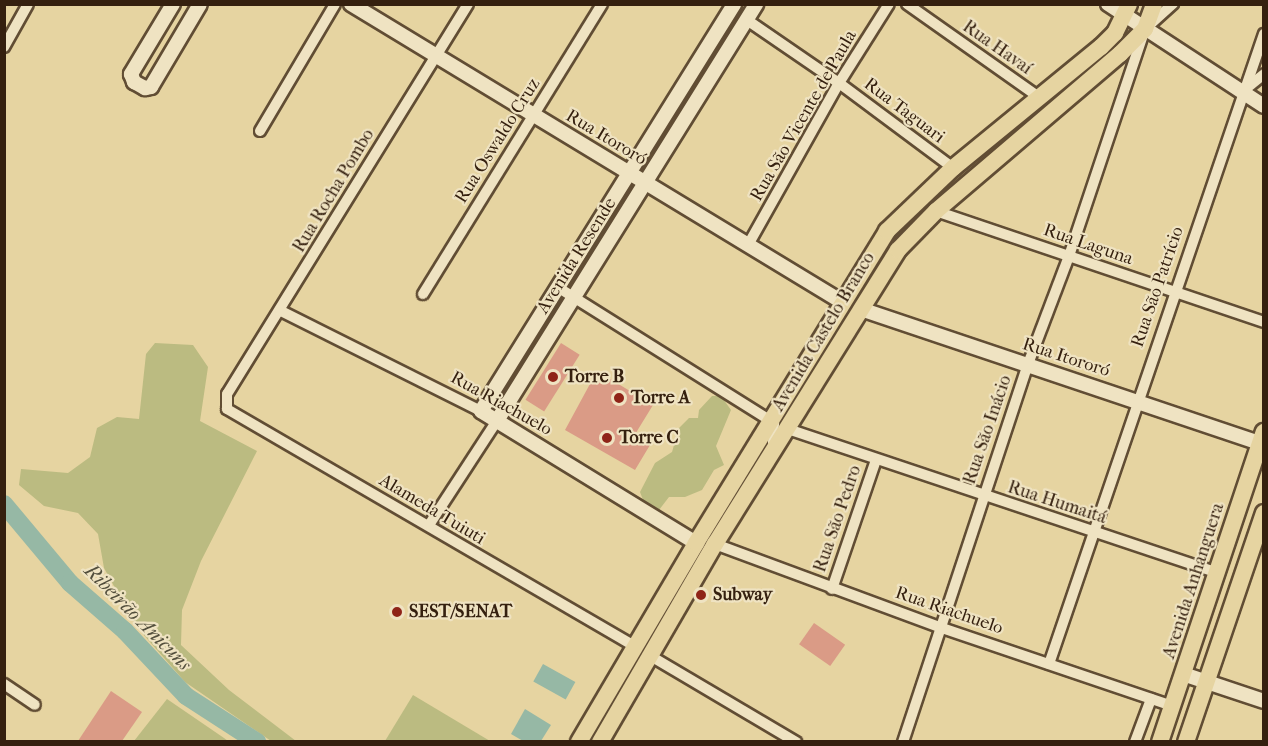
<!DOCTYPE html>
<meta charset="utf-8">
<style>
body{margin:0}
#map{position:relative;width:1268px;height:746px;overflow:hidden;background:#e6d4a1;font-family:"IM FELL French Canon",serif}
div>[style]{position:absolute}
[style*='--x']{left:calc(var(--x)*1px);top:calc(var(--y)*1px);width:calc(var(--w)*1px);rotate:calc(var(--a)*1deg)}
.green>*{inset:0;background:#bbbb81}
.water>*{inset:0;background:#96b8a5;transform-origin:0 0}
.river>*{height:18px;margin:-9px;padding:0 9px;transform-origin:9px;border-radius:9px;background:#96b8a5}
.building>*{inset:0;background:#da9b86;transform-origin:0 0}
.roads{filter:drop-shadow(2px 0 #614d34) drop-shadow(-2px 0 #614d34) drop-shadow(0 2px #614d34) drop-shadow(0 -2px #614d34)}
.minor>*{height:10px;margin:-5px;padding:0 5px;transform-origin:5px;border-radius:5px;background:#efe3c2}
.tertiary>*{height:14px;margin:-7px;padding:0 7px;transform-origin:7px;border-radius:7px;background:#efe3c2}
.primary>*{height:16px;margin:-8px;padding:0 8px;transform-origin:8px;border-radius:8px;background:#e6d4a1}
.trunk>*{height:16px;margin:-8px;padding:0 8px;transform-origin:8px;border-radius:8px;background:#e6d4a1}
.dots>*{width:16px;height:16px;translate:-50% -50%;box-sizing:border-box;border:3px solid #efe3c2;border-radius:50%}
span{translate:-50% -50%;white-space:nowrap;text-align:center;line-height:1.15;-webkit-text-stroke:4.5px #efe3c2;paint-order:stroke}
.street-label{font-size:18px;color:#35200f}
.poi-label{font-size:18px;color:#35200f;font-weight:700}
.left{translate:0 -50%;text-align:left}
.water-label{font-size:20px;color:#524e3c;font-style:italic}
.frame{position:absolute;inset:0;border:6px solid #35200f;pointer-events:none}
</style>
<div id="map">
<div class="green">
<i style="clip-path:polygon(155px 343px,193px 345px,208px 367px,200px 421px,257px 451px,201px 561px,182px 610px,181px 645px,229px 690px,296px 741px,271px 741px,185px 682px,136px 626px,104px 568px,98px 534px,78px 513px,44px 506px,19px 485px,21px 469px,68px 473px,90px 457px,97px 428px,117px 417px,139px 419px,146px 354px)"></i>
<i style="clip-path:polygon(712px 396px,721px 396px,731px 410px,716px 446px,724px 465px,714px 470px,702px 490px,685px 497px,669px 497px,659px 510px,645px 505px,640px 492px,655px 463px,672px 452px,679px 428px,689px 418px,698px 418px,699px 410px)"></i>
<i style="clip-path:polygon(413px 695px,490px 741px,385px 741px)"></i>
<i style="clip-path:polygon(167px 699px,224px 738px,228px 741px,134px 741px)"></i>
</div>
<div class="water">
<i style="left:543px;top:664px;width:37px;height:20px;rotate:29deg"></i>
<i style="clip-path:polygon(525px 709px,551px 725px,541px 741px,523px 741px,511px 734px)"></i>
</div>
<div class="river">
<i style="--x:4;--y:504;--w:103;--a:50.1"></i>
<i style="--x:70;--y:583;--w:73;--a:41.1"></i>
<i style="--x:125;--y:631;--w:89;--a:46.8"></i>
<i style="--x:186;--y:696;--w:85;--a:32.9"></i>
</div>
<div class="building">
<i style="left:561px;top:343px;width:22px;height:67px;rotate:32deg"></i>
<i style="clip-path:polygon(597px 371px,653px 405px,634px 436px,650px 445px,635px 470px,565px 430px)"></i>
<i style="left:814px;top:623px;width:38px;height:26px;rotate:35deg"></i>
<i style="clip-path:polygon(111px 691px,142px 712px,122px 741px,78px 741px)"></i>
</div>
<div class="roads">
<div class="minor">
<i style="--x:468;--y:4;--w:458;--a:121.7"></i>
<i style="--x:227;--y:394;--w:15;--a:90"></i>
<i style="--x:227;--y:409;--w:472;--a:30.2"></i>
<i style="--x:907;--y:4;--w:161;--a:35.2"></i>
<i style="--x:747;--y:20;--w:112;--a:34.4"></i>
<i style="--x:839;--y:83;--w:142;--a:36.7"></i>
<i style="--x:4;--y:47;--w:49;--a:-60.8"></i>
<i style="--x:1242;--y:92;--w:28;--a:-39"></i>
<i style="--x:260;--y:131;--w:147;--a:-59.4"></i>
<i style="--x:936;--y:211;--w:346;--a:18.7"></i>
<i style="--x:748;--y:245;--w:186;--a:-60.7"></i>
<i style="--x:839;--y:83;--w:93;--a:-57.7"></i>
<i style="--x:559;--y:288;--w:254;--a:32.1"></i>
<i style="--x:774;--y:423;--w:20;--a:93"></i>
<i style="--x:423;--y:294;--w:341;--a:-58.3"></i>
<i style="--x:281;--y:311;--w:224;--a:26.6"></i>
<i style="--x:788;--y:429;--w:451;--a:18.5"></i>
<i style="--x:429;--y:525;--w:126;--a:-56.9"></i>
<i style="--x:715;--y:544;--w:242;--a:20.3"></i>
<i style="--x:942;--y:628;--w:244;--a:18.7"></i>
<i style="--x:832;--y:589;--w:136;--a:-71.2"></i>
<i style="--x:649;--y:655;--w:171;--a:30.6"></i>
<i style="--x:1049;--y:664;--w:666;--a:-71.16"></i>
<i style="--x:4;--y:684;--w:37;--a:34"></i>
<i style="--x:903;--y:742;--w:398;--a:-71.7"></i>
<i style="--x:1028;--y:364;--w:116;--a:-69.2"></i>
<i style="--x:1069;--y:256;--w:239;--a:-71.5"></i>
<i style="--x:1145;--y:29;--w:38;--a:-42"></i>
<i style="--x:1135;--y:742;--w:46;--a:-69.6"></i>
</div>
<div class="tertiary">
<i style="--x:173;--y:4;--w:82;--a:121"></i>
<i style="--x:131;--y:74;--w:9;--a:69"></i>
<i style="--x:134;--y:82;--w:13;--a:29"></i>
<i style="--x:145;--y:88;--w:6;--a:-9"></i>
<i style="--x:151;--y:87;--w:96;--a:-59.4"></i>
<i style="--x:351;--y:4;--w:574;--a:31.25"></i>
<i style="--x:1108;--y:4;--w:186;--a:33.2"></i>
<i style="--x:861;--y:309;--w:420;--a:18.6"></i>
<i style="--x:498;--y:419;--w:489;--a:-58.1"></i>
<i style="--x:696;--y:543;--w:252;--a:-148.5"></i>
<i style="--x:481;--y:411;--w:479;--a:-58.1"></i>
<i style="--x:1183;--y:674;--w:85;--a:18.4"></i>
</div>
<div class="primary">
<i style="--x:600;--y:742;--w:229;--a:-59.9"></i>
<i style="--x:715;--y:544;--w:346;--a:-58.1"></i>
<i style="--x:898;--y:250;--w:54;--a:-45.7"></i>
<i style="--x:936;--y:211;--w:242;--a:-40.5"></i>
<i style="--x:1120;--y:54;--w:35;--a:-45"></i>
<i style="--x:1145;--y:29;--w:27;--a:-70"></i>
<i style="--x:1160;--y:742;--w:327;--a:-71.5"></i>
</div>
<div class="trunk">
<i style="--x:579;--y:742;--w:231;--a:-59.5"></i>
<i style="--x:696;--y:543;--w:366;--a:-58.5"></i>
<i style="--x:887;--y:231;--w:91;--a:-43.7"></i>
<i style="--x:953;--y:168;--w:191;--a:-39.3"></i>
<i style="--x:1101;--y:47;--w:20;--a:-45"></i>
<i style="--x:1115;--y:33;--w:32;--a:-64"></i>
<i style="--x:1186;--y:742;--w:242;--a:-71.2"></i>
</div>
</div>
<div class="dots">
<i style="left:553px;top:377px;background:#8f2418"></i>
<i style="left:619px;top:398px;background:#8f2418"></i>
<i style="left:607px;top:438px;background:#8f2418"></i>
<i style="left:701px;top:595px;background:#8f2418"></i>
<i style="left:397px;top:612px;background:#8f2418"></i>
</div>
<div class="street-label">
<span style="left:997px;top:48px;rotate:35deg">Rua Havaí</span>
<span style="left:904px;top:111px;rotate:37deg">Rua Taguari</span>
<span style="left:804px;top:116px;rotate:-60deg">Rua São Vicente de Paula</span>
<span style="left:606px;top:138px;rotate:31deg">Rua Itororó</span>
<span style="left:498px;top:141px;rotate:-58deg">Rua Oswaldo Cruz</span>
<span style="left:334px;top:191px;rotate:-59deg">Rua Rocha Pombo</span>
<span style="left:1088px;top:245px;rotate:19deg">Rua Laguna</span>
<span style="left:577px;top:256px;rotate:-58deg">Avenida Resende</span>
<span style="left:1158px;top:287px;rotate:-71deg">Rua São Patrício</span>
<span style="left:824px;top:332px;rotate:-59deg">Avenida Castelo Branco</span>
<span style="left:1066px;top:358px;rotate:18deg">Rua Itororó</span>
<span style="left:501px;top:404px;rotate:29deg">Rua Riachuelo</span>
<span style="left:988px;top:430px;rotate:-71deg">Rua São Inácio</span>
<span style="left:1057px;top:503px;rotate:18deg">Rua Humaitá</span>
<span style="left:432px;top:510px;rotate:31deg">Alameda Tuiuti</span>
<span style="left:838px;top:519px;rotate:-71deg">Rua São Pedro</span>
<span style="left:1194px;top:581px;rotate:-72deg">Avenida Anhanguera</span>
<span style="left:949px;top:611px;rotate:19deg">Rua Riachuelo</span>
</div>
<div class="poi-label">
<span class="left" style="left:565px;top:377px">Torre B</span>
<span class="left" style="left:631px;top:398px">Torre A</span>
<span class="left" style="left:619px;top:438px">Torre C</span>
<span class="left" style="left:713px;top:595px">Subway</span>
<span class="left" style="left:409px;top:612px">SEST/SENAT</span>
</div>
<div class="water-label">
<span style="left:138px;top:617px;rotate:45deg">Ribeirão Anicuns</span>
</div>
<div class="frame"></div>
</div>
